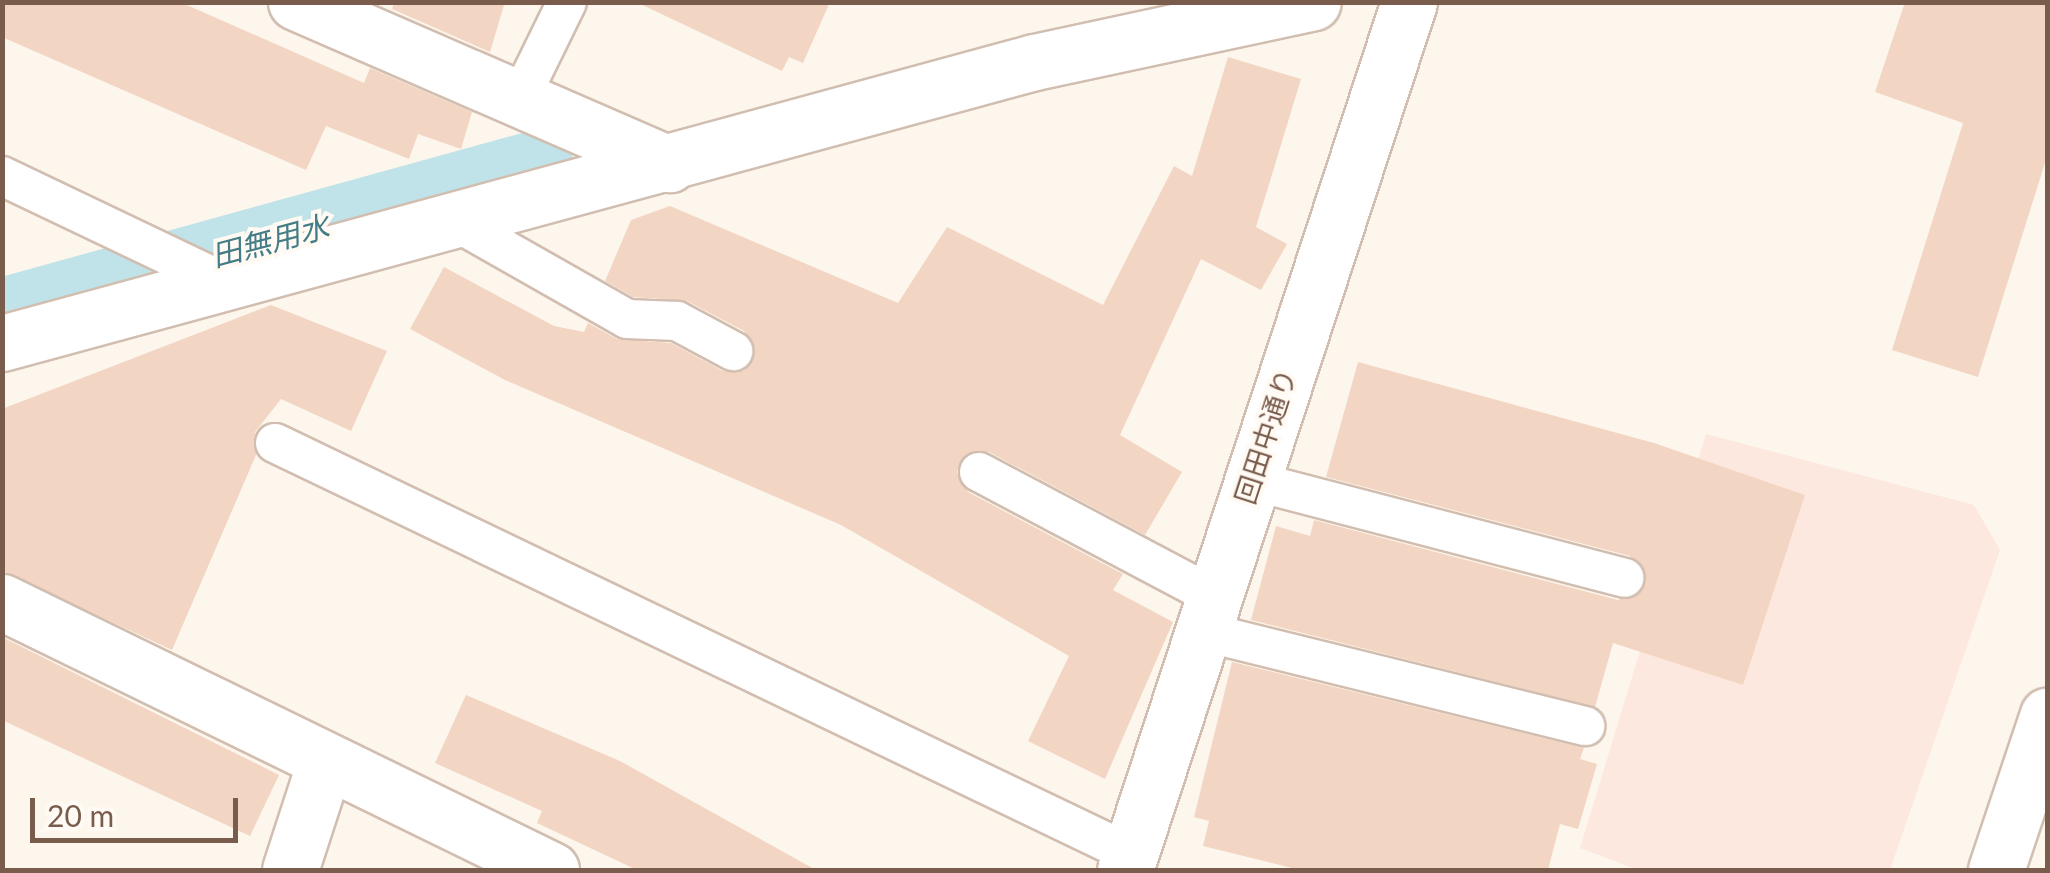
<!DOCTYPE html>
<meta charset="utf-8">
<style>
body{margin:0}
#map{position:relative;width:2050px;height:873px;overflow:hidden;background:#fdf6ec;font-family:Lato,"Noto Sans JP",sans-serif}
div>[style]{position:absolute}
[style*='--x']{left:calc(var(--x)*1px);top:calc(var(--y)*1px);width:calc(var(--w)*1px);rotate:calc(var(--a)*1deg)}
.commercial>*{inset:0;background:#fde8e0}
.canal>*{height:72px;margin:-36px;padding:0 36px;transform-origin:36px;border-radius:36px;background:#bfe3e8}
.building>*{inset:0;background:#f3d5c3}
.roads{filter:drop-shadow(2px 0 #d1beb0) drop-shadow(-2px 0 #d1beb0) drop-shadow(0 2px #d1beb0) drop-shadow(0 -2px #d1beb0)}
.service>*{height:38px;margin:-19px;padding:0 19px;transform-origin:19px;border-radius:19px;background:#fff}
.minor>*{height:55px;margin:-27.5px;padding:0 27.5px;transform-origin:27.5px;border-radius:27.5px;background:#fff}
.secondary>*{height:55px;margin:-27.5px;padding:0 27.5px;transform-origin:27.5px;border-radius:27.5px;background:#fff}
span{translate:-50% -50%;white-space:nowrap;text-align:center;line-height:1.15;-webkit-text-stroke:8px #fffaf3;paint-order:stroke}
.street-label{font-size:28px;color:#7a5c4d}
.water-label{font-size:30px;color:#437c86;font-style:italic}
.frame{position:absolute;inset:0;border:5px solid #7a5c4d;pointer-events:none}
.scale{position:absolute;left:30px;top:798px;width:208px;height:45px;box-sizing:border-box;border:5px solid #7a5c4d;border-top:0;padding-left:12px;font-size:30px;line-height:35px;white-space:nowrap;color:#7a5c4d;-webkit-text-stroke:8px #fffaf3;paint-order:stroke}
</style>
<div id="map">
<div class="commercial">
<i style="clip-path:polygon(1706px 434px,1974px 505px,2000px 550px,1890px 870px,1638px 870px,1580px 848px)"></i>
</div>
<div class="canal">
<i style="--x:2;--y:314;--w:556;--a:-15.44"></i>
</div>
<div class="building">
<i style="clip-path:polygon(2px 2px,180px 2px,364px 83px,370px 68px,472px 112px,461px 149px,418px 134px,409px 159px,326px 126px,306px 170px,2px 37px)"></i>
<i style="clip-path:polygon(394px 2px,505px 2px,490px 52px,392px 9px)"></i>
<i style="clip-path:polygon(636px 2px,830px 2px,803px 63px,789px 57px,782px 71px)"></i>
<i style="clip-path:polygon(1905px 2px,2048px 2px,2048px 153px,1978px 377px,1892px 350px,1963px 123px,1875px 92px)"></i>
<i style="clip-path:polygon(1228px 57px,1301px 79px,1256px 227px,1287px 244px,1261px 290px,1201px 259px,1120px 435px,1182px 472px,1145px 535px,989px 452px,966px 454px,957px 472px,968px 492px,1123px 574px,1113px 590px,1173px 622px,1105px 779px,1028px 741px,1069px 656px,841px 525px,505px 380px,410px 329px,444px 267px,554px 326px,584px 332px,588px 323px,617px 339px,671px 343px,723px 371px,744px 371px,755px 351px,744px 331px,687px 301px,633px 297px,605px 281px,631px 220px,670px 206px,898px 303px,947px 227px,1103px 305px,1174px 166px,1192px 176px)"></i>
<i style="clip-path:polygon(271px 305px,387px 351px,351px 431px,281px 399px,255px 432px,256px 455px,172px 650px,2px 571px,2px 409px)"></i>
<i style="clip-path:polygon(1358px 362px,1654px 443px,1805px 495px,1743px 685px,1613px 643px,1595px 707px,1251px 620px,1276px 526px,1310px 536px,1314px 520px,1618px 600px,1645px 585px,1630px 556px,1326px 477px)"></i>
<i style="clip-path:polygon(2px 637px,279px 775px,250px 836px,2px 720px)"></i>
<i style="clip-path:polygon(1232px 662px,1584px 748px,1580px 759px,1597px 764px,1578px 829px,1560px 824px,1548px 870px,1300px 870px,1203px 846px,1209px 821px,1194px 817px)"></i>
<i style="clip-path:polygon(466px 695px,620px 761px,816px 870px,637px 870px,537px 823px,542px 811px,435px 763px)"></i>
</div>
<div class="roads">
<div class="service">
<i style="--x:519;--y:100;--w:109;--a:-63.9"></i>
<i style="--x:2;--y:176;--w:250;--a:25.5"></i>
<i style="--x:458;--y:223;--w:194;--a:29.6"></i>
<i style="--x:627;--y:319;--w:50;--a:2.3"></i>
<i style="--x:677;--y:321;--w:64;--a:28.2"></i>
<i style="--x:275;--y:443;--w:950;--a:25.65"></i>
<i style="--x:979;--y:472;--w:265;--a:27.9"></i>
<i style="--x:1249;--y:480;--w:388;--a:14.6"></i>
<i style="--x:1201;--y:631;--w:396;--a:13.9"></i>
</div>
<div class="minor">
<i style="--x:296;--y:2;--w:407;--a:23.5"></i>
<i style="--x:2;--y:343;--w:1070;--a:-15.23"></i>
<i style="--x:1034;--y:62;--w:285;--a:-12.1"></i>
<i style="--x:2;--y:602;--w:611;--a:26.02"></i>
<i style="--x:290;--y:870;--w:114;--a:-72"></i>
<i style="--x:1125;--y:870;--w:913;--a:-71.88"></i>
</div>
<div class="secondary">
<i style="--x:1996;--y:870;--w:163;--a:-71.5"></i>
</div>
</div>
<div class="street-label">
<span style="left:1265px;top:436px;rotate:-72deg">回田中通り</span>
</div>
<div class="water-label">
<span style="left:270px;top:240px;rotate:-15deg">田無用水</span>
</div>
<div class="frame"></div>
<div class="scale">20 m</div>
</div>
